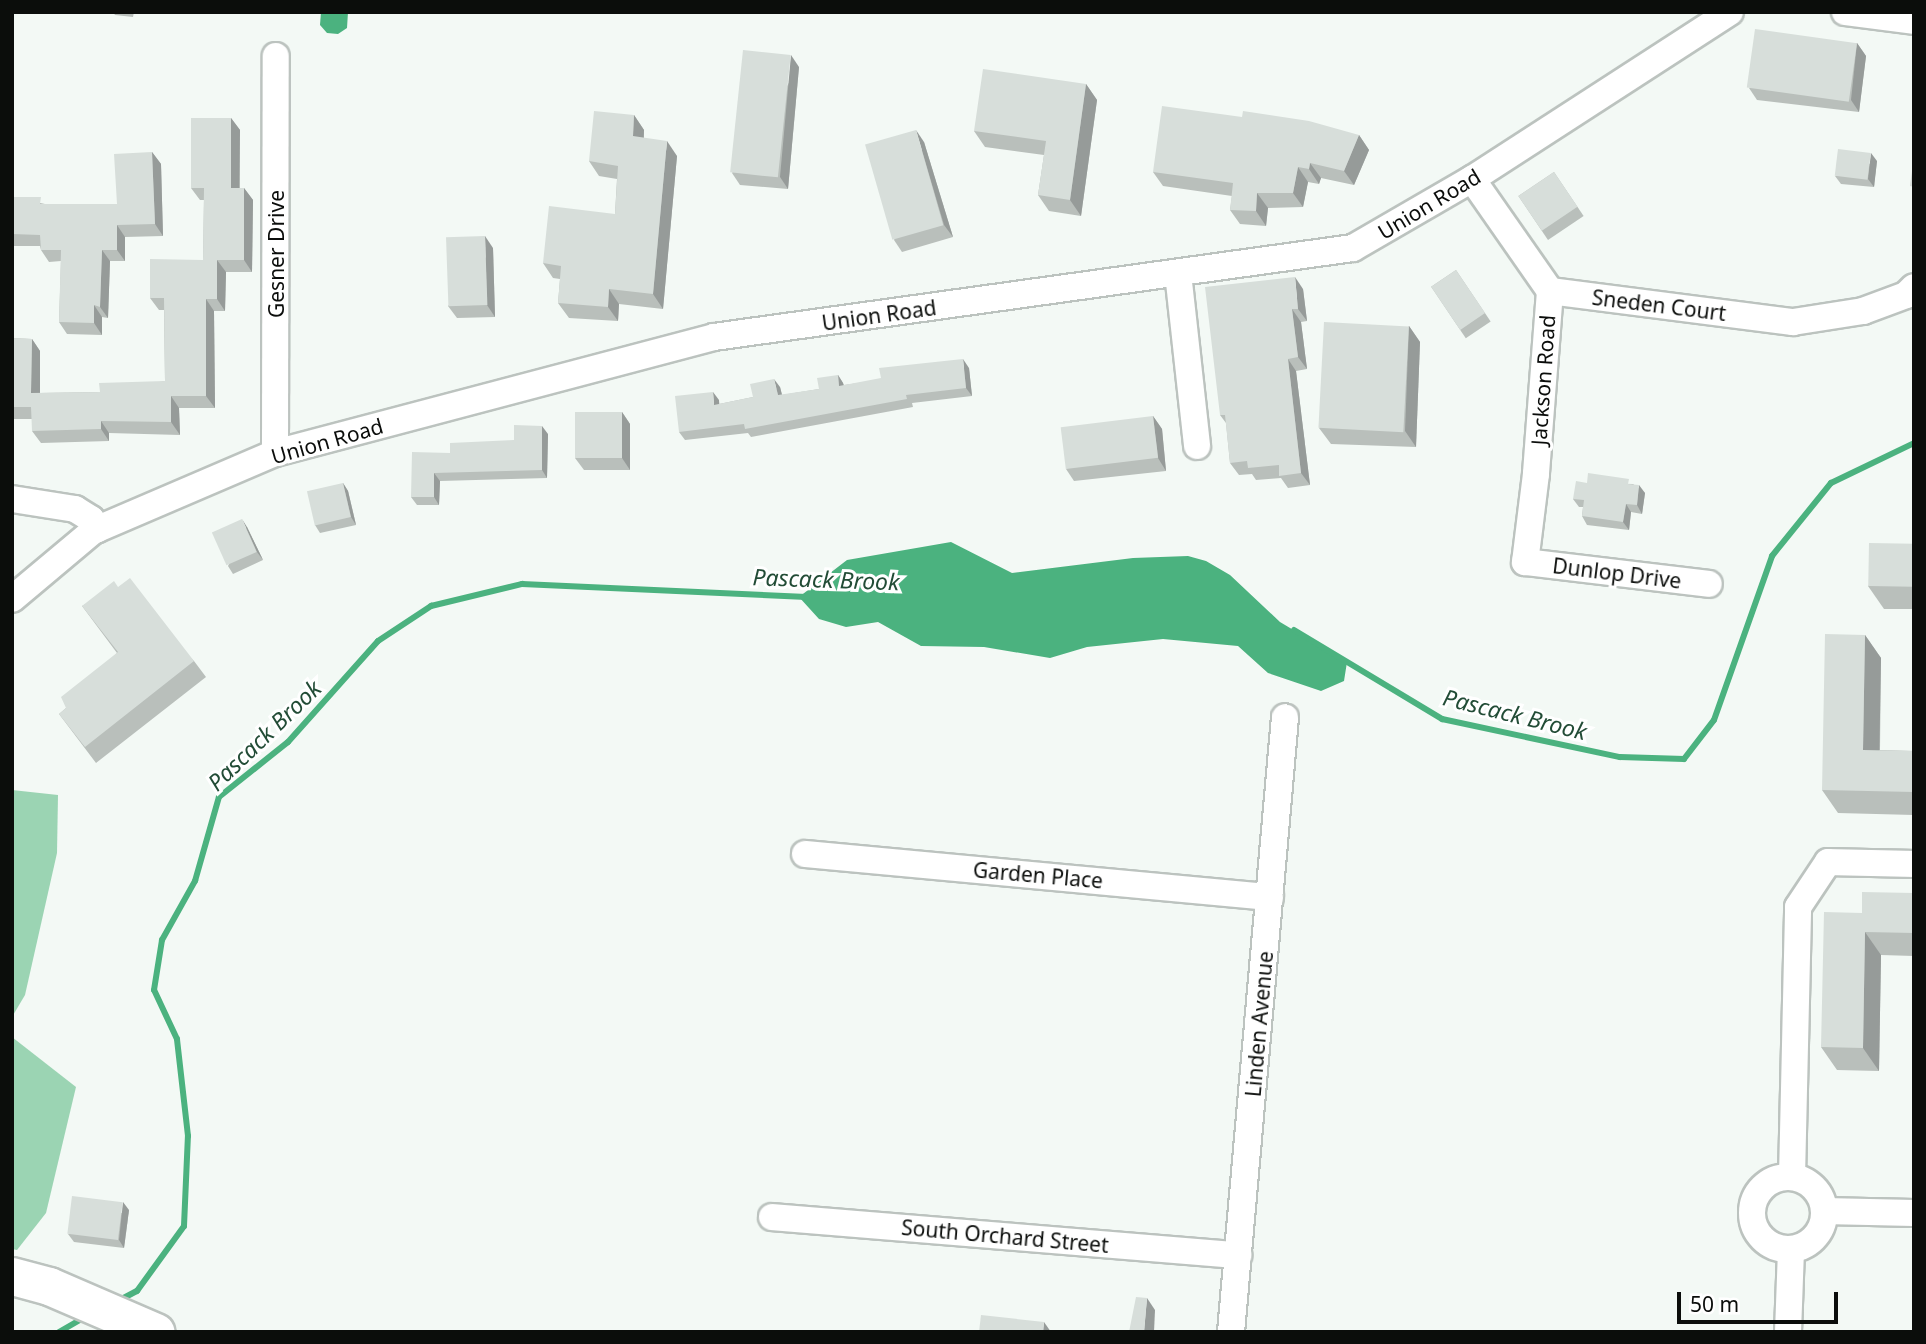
<!DOCTYPE html>
<style>
body{margin:0}
#map{position:relative;width:1926px;height:1344px;overflow:hidden;background:#f3f9f5;font-family:"Noto Sans",sans-serif}
div>[style]{position:absolute}
[style*='--x']{left:calc(var(--x)*1px);top:calc(var(--y)*1px);width:calc(var(--w)*1px);rotate:calc(var(--a)*1deg)}
.green>*{inset:0;background:#9bd4b3}
.water>*{inset:0;background:#4bb27f}
.stream>*{height:6px;margin:-3px;padding:0 3px;transform-origin:3px;border-radius:3px;background:#4bb27f}
.roads{filter:drop-shadow(2px 0 #bcc3bf) drop-shadow(-2px 0 #bcc3bf) drop-shadow(0 2px #bcc3bf) drop-shadow(0 -2px #bcc3bf)}
.street>*{height:26px;margin:-13px;padding:0 13px;transform-origin:13px;border-radius:13px;background:#fff}
.street>.ring{margin:-13px;padding:0;box-sizing:content-box;background:none;border:26px solid #fff;border-radius:50%}
.secondary>*{height:37px;margin:-18.5px;padding:0 18.5px;transform-origin:18.5px;border-radius:18.5px;background:#fff}
.wall>*{inset:0;background:#b9bfbb;transform-origin:0 0}
.shaded-wall>*{inset:0;background:#969b99}
.building>*{inset:0;background:#d7deda;transform-origin:0 0}
span{translate:-50% -50%;white-space:nowrap;text-align:center;line-height:1.15;-webkit-text-stroke:6px #fff;paint-order:stroke}
.street-label{font-size:21px;color:#0b0d0b}
.water-label{font-size:23px;color:#224c36;font-style:italic}
.frame{position:absolute;inset:0;border:14px solid #0b0d0b;pointer-events:none}
.scale{position:absolute;left:1677px;top:1292px;width:161px;height:32px;box-sizing:border-box;border:4px solid #0b0d0b;border-top:0;padding-left:9px;font-size:21px;line-height:24px;white-space:nowrap;color:#0b0d0b;-webkit-text-stroke:5px #fff;paint-order:stroke}
</style>
<div id="map">
<div class="green">
<i style="clip-path:polygon(12px 790px,58px 795px,57px 853px,25px 995px,12px 1017px)"></i>
<i style="clip-path:polygon(12px 1037px,76px 1087px,46px 1213px,17px 1250px,12px 1249px)"></i>
</div>
<div class="water">
<i style="clip-path:polygon(321px 12px,348px 12px,347px 28px,338px 34px,327px 33px,320px 25px)"></i>
<i style="clip-path:polygon(951px 542px,1012px 573px,1133px 558px,1188px 556px,1206px 561px,1230px 575px,1280px 622px,1347px 662px,1344px 681px,1321px 691px,1268px 673px,1238px 646px,1163px 639px,1087px 647px,1050px 658px,984px 647px,921px 646px,878px 622px,846px 627px,819px 619px,799px 597px,847px 560px)"></i>
</div>
<div class="stream">
<i style="--x:1294;--y:630;--w:173;--a:31"></i>
<i style="--x:1442;--y:719;--w:182;--a:12.1"></i>
<i style="--x:1620;--y:757;--w:64;--a:1.8"></i>
<i style="--x:1684;--y:759;--w:49;--a:-52.4"></i>
<i style="--x:1714;--y:720;--w:174;--a:-70.5"></i>
<i style="--x:1772;--y:556;--w:94;--a:-51.1"></i>
<i style="--x:1831;--y:483;--w:92;--a:-25.7"></i>
<i style="--x:116;--y:1302;--w:24;--a:-28"></i>
<i style="--x:137;--y:1291;--w:80;--a:-54.1"></i>
<i style="--x:184;--y:1226;--w:90;--a:-87.5"></i>
<i style="--x:188;--y:1136;--w:98;--a:-96.5"></i>
<i style="--x:177;--y:1039;--w:54;--a:-115.1"></i>
<i style="--x:154;--y:990;--w:51;--a:-80.9"></i>
<i style="--x:162;--y:940;--w:68;--a:-60.8"></i>
<i style="--x:195;--y:881;--w:87;--a:-74.1"></i>
<i style="--x:219;--y:797;--w:88;--a:-38.6"></i>
<i style="--x:288;--y:742;--w:135;--a:-48.3"></i>
<i style="--x:378;--y:641;--w:64;--a:-33.4"></i>
<i style="--x:431;--y:606;--w:94;--a:-13.6"></i>
<i style="--x:522;--y:584;--w:285;--a:2.6"></i>
<i style="--x:59;--y:1332;--w:32;--a:-30"></i>
</div>
<div class="roads">
<div class="street">
<i style="--x:1845;--y:12;--w:70;--a:7.4"></i>
<i style="--x:1472;--y:179;--w:136;--a:55.1"></i>
<i style="--x:1550;--y:291;--w:184;--a:94.4"></i>
<i style="--x:1536;--y:474;--w:89;--a:97.1"></i>
<i style="--x:1525;--y:562;--w:185;--a:6.8"></i>
<i style="--x:1178;--y:273;--w:174;--a:83.7"></i>
<i style="--x:1550;--y:291;--w:245;--a:7.3"></i>
<i style="--x:1793;--y:322;--w:71;--a:-8.9"></i>
<i style="--x:1863;--y:311;--w:46;--a:-20.4"></i>
<i style="--x:1906;--y:295;--w:11;--a:-45"></i>
<i style="--x:275;--y:453;--w:397;--a:-89.9"></i>
<i style="--x:12;--y:499;--w:64;--a:9"></i>
<i style="--x:75;--y:509;--w:19;--a:32"></i>
<i style="--x:91;--y:519;--w:12;--a:59"></i>
<i style="--x:12;--y:599;--w:106;--a:-40"></i>
<i style="--x:93;--y:531;--w:198;--a:-23.2"></i>
<i style="--x:275;--y:453;--w:454;--a:-14.8"></i>
<i style="--x:714;--y:337;--w:645;--a:-7.93"></i>
<i style="--x:1353;--y:248;--w:138;--a:-30.1"></i>
<i style="--x:1472;--y:179;--w:307;--a:-32.9"></i>
<i style="--x:805;--y:854;--w:467;--a:5.3"></i>
<i class="ring" style="left:1752px;top:1177px;width:46px;height:46px"></i>
<i style="--x:1792;--y:1177;--w:270;--a:-88.7"></i>
<i style="--x:1798;--y:907;--w:54;--a:-56.3"></i>
<i style="--x:1828;--y:862;--w:86;--a:1.3"></i>
<i style="--x:1824;--y:1211;--w:90;--a:1.3"></i>
<i style="--x:772;--y:1217;--w:468;--a:4.7"></i>
<i style="--x:1231;--y:1332;--w:617;--a:-84.98"></i>
<i style="--x:1788;--y:1332;--w:82;--a:-87.9"></i>
</div>
<div class="secondary">
<i style="--x:12;--y:1276;--w:38;--a:15"></i>
<i style="--x:49;--y:1286;--w:116;--a:23.3"></i>
</div>
</div>
<div class="wall">
<i style="clip-path:polygon(113px 12px,134px 12px,133px 17px,115px 15px)"></i>
<i style="clip-path:polygon(1857px 43px,1866px 56px,1859px 112px,1757px 100px,1749px 88px)"></i>
<i style="clip-path:polygon(799px 67px,788px 189px,740px 185px,732px 173px)"></i>
<i style="clip-path:polygon(1086px 84px,1097px 100px,1081px 216px,1049px 211px,1038px 195px,1044px 155px,985px 147px,974px 131px)"></i>
<i style="clip-path:polygon(634px 115px,644px 130px,644px 138px,677px 156px,663px 309px,619px 304px,618px 321px,569px 318px,558px 303px,560px 279px,553px 278px,543px 263px,615px 214px,617px 179px,599px 176px,589px 161px)"></i>
<i style="clip-path:polygon(231px 118px,240px 130px,240px 188px,244px 188px,253px 200px,252px 272px,226px 272px,225px 311px,214px 311px,215px 408px,179px 408px,180px 435px,109px 433px,109px 441px,41px 443px,32px 431px,32px 419px,12px 419px,12px 338px,32px 339px,40px 351px,40px 393px,100px 392px,165px 381px,164px 310px,159px 310px,150px 298px,203px 260px,204px 200px,200px 200px,191px 188px)"></i>
<i style="clip-path:polygon(1359px 135px,1369px 150px,1354px 185px,1321px 178px,1319px 184px,1308px 182px,1303px 207px,1268px 208px,1266px 226px,1240px 224px,1230px 210px,1232px 196px,1163px 186px,1153px 172px)"></i>
<i style="clip-path:polygon(924px 142px,953px 237px,902px 252px,894px 240px)"></i>
<i style="clip-path:polygon(152px 152px,161px 164px,163px 236px,125px 237px,125px 261px,110px 261px,108px 318px,102px 317px,102px 335px,67px 334px,59px 322px,61px 261px,49px 262px,41px 250px,40px 246px,12px 246px,12px 197px,45px 204px,117px 204px)"></i>
<i style="clip-path:polygon(1877px 161px,1874px 187px,1841px 184px,1835px 176px)"></i>
<i style="left:1554px;top:172px;width:53px;height:43px;rotate:56deg"></i>
<i style="clip-path:polygon(493px 248px,495px 317px,457px 318px,448px 306px)"></i>
<i style="left:1456px;top:270px;width:62px;height:30px;rotate:56deg"></i>
<i style="clip-path:polygon(1303px 289px,1307px 321px,1301px 322px,1307px 369px,1296px 371px,1310px 485px,1288px 488px,1281px 478px,1256px 480px,1252px 474px,1239px 475px,1230px 463px,1226px 423px,1220px 415px)"></i>
<i style="clip-path:polygon(1409px 326px,1420px 342px,1416px 447px,1331px 444px,1319px 428px)"></i>
<i style="clip-path:polygon(969px 368px,972px 396px,912px 403px,913px 407px,751px 437px,748px 433px,685px 440px,679px 432px,719px 400px,719px 404px,753px 397px,780px 387px,782px 395px,819px 389px,838px 375px,843px 383px,844px 385px)"></i>
<i style="clip-path:polygon(622px 412px,630px 424px,630px 470px,584px 470px,575px 458px)"></i>
<i style="clip-path:polygon(1153px 416px,1162px 429px,1166px 471px,1074px 481px,1066px 469px)"></i>
<i style="clip-path:polygon(548px 434px,547px 478px,440px 481px,439px 505px,417px 505px,411px 497px,450px 453px)"></i>
<i style="clip-path:polygon(343px 483px,348px 491px,356px 525px,320px 533px,315px 525px)"></i>
<i style="clip-path:polygon(1587px 483px,1633px 484px,1645px 493px,1642px 514px,1631px 512px,1629px 530px,1587px 525px,1582px 516px,1583px 507px,1579px 507px,1573px 499px)"></i>
<i style="clip-path:polygon(247px 527px,263px 560px,233px 574px,228px 566px)"></i>
<i style="clip-path:polygon(1914px 544px,1914px 609px,1884px 609px,1868px 586px)"></i>
<i style="clip-path:polygon(118px 587px,194px 661px,206px 677px,96px 763px,59px 714px,66px 708px,117px 653px,82px 606px)"></i>
<i style="clip-path:polygon(1865px 635px,1881px 658px,1880px 750px,1914px 751px,1914px 815px,1838px 813px,1822px 790px)"></i>
<i style="clip-path:polygon(1914px 893px,1914px 956px,1881px 955px,1879px 1071px,1837px 1070px,1821px 1047px,1862px 913px)"></i>
<i style="clip-path:polygon(129px 1210px,124px 1248px,74px 1242px,68px 1234px)"></i>
</div>
<div class="shaded-wall">
<i style="clip-path:polygon(1857px 43px,1866px 56px,1859px 112px,1851px 100px)"></i>
<i style="clip-path:polygon(791px 55px,799px 67px,788px 189px,780px 177px)"></i>
<i style="clip-path:polygon(1086px 84px,1097px 100px,1081px 216px,1070px 200px)"></i>
<i style="clip-path:polygon(634px 115px,644px 130px,643px 151px,633px 136px)"></i>
<i style="clip-path:polygon(231px 118px,240px 130px,239px 200px,231px 188px)"></i>
<i style="clip-path:polygon(916px 130px,924px 142px,953px 237px,944px 225px)"></i>
<i style="clip-path:polygon(1359px 135px,1369px 150px,1354px 185px,1344px 171px)"></i>
<i style="clip-path:polygon(667px 141px,677px 156px,663px 309px,653px 294px)"></i>
<i style="clip-path:polygon(152px 152px,161px 164px,163px 236px,155px 224px)"></i>
<i style="clip-path:polygon(1871px 153px,1877px 161px,1874px 187px,1868px 179px)"></i>
<i style="clip-path:polygon(1310px 163px,1321px 178px,1319px 184px,1309px 169px)"></i>
<i style="clip-path:polygon(1298px 167px,1308px 182px,1303px 207px,1293px 193px)"></i>
<i style="clip-path:polygon(244px 188px,253px 200px,252px 272px,244px 260px)"></i>
<i style="clip-path:polygon(1257px 193px,1268px 208px,1266px 226px,1256px 211px)"></i>
<i style="clip-path:polygon(117px 225px,125px 237px,125px 261px,117px 250px)"></i>
<i style="clip-path:polygon(485px 236px,493px 248px,495px 317px,487px 305px)"></i>
<i style="clip-path:polygon(102px 250px,110px 261px,108px 318px,100px 307px)"></i>
<i style="clip-path:polygon(217px 260px,226px 272px,225px 311px,217px 299px)"></i>
<i style="clip-path:polygon(1295px 277px,1303px 289px,1307px 321px,1298px 309px)"></i>
<i style="clip-path:polygon(609px 289px,619px 304px,618px 321px,608px 307px)"></i>
<i style="clip-path:polygon(206px 299px,214px 311px,215px 408px,206px 396px)"></i>
<i style="clip-path:polygon(94px 305px,102px 317px,102px 335px,94px 323px)"></i>
<i style="clip-path:polygon(1292px 309px,1301px 322px,1307px 369px,1298px 357px)"></i>
<i style="clip-path:polygon(1409px 326px,1420px 342px,1416px 447px,1405px 431px)"></i>
<i style="clip-path:polygon(32px 339px,40px 351px,40px 405px,31px 393px)"></i>
<i style="clip-path:polygon(963px 359px,969px 368px,972px 396px,966px 388px)"></i>
<i style="clip-path:polygon(1288px 359px,1296px 371px,1310px 485px,1301px 473px)"></i>
<i style="clip-path:polygon(838px 375px,843px 383px,845px 394px,839px 386px)"></i>
<i style="clip-path:polygon(774px 379px,780px 387px,784px 403px,778px 395px)"></i>
<i style="clip-path:polygon(713px 392px,719px 400px,720px 413px,714px 405px)"></i>
<i style="clip-path:polygon(171px 396px,179px 408px,180px 435px,171px 422px)"></i>
<i style="clip-path:polygon(622px 412px,630px 424px,630px 470px,622px 458px)"></i>
<i style="clip-path:polygon(1153px 416px,1162px 429px,1166px 471px,1158px 458px)"></i>
<i style="clip-path:polygon(101px 421px,109px 433px,109px 441px,101px 429px)"></i>
<i style="clip-path:polygon(542px 426px,548px 434px,547px 478px,542px 470px)"></i>
<i style="clip-path:polygon(434px 473px,440px 481px,439px 505px,434px 497px)"></i>
<i style="clip-path:polygon(343px 483px,348px 491px,356px 525px,351px 517px)"></i>
<i style="clip-path:polygon(1639px 485px,1645px 493px,1642px 514px,1637px 505px)"></i>
<i style="clip-path:polygon(1626px 504px,1631px 512px,1629px 530px,1623px 522px)"></i>
<i style="clip-path:polygon(242px 519px,247px 527px,263px 560px,257px 552px)"></i>
<i style="clip-path:polygon(1865px 635px,1881px 658px,1879px 773px,1863px 750px)"></i>
<i style="clip-path:polygon(1865px 932px,1881px 955px,1879px 1071px,1863px 1048px)"></i>
<i style="clip-path:polygon(123px 1202px,129px 1210px,124px 1248px,119px 1240px)"></i>
<i style="clip-path:polygon(1147px 1298px,1155px 1310px,1154px 1332px,1144px 1332px)"></i>
<i style="clip-path:polygon(1044px 1322px,1051px 1332px,1043px 1332px)"></i>
</div>
<div class="building">
<i style="left:1755px;top:29px;width:103px;height:59px;rotate:8deg"></i>
<i style="left:743px;top:50px;width:48px;height:123px;rotate:6deg"></i>
<i style="clip-path:polygon(983px 69px,1086px 84px,1070px 200px,1038px 195px,1046px 141px,974px 131px)"></i>
<i style="clip-path:polygon(1162px 106px,1242px 117px,1243px 111px,1309px 121px,1359px 135px,1344px 171px,1310px 163px,1309px 169px,1298px 167px,1293px 193px,1257px 193px,1256px 211px,1230px 210px,1233px 183px,1153px 172px)"></i>
<i style="clip-path:polygon(594px 111px,634px 115px,633px 136px,667px 141px,653px 294px,609px 289px,608px 307px,558px 303px,561px 266px,543px 263px,549px 206px,615px 214px,618px 166px,589px 161px)"></i>
<i style="clip-path:polygon(191px 118px,231px 118px,231px 188px,244px 188px,244px 260px,217px 260px,217px 299px,206px 299px,206px 396px,171px 396px,171px 422px,101px 421px,101px 429px,32px 431px,31px 407px,12px 407px,12px 338px,32px 339px,31px 393px,100px 392px,99px 383px,165px 381px,164px 298px,150px 298px,150px 259px,203px 260px,204px 188px,191px 188px)"></i>
<i style="left:916px;top:130px;width:99px;height:53px;rotate:74deg"></i>
<i style="left:1838px;top:149px;width:33px;height:27px;rotate:7deg"></i>
<i style="clip-path:polygon(152px 152px,155px 224px,117px 225px,117px 250px,102px 250px,100px 307px,94px 305px,94px 323px,59px 322px,61px 250px,41px 250px,40px 235px,12px 234px,12px 197px,41px 197px,40px 204px,117px 204px,114px 154px)"></i>
<i style="clip-path:polygon(1914px 156px,1914px 187px,1910px 186px)"></i>
<i style="left:1554px;top:172px;width:42px;height:43px;rotate:56deg"></i>
<i style="left:485px;top:236px;width:69px;height:39px;rotate:88deg"></i>
<i style="left:1456px;top:270px;width:52px;height:30px;rotate:56deg"></i>
<i style="clip-path:polygon(1295px 277px,1298px 309px,1292px 309px,1298px 357px,1288px 359px,1301px 473px,1279px 476px,1279px 465px,1248px 468px,1247px 461px,1230px 463px,1225px 415px,1220px 415px,1205px 287px)"></i>
<i style="left:1324px;top:322px;width:85px;height:106px;rotate:3deg"></i>
<i style="clip-path:polygon(963px 359px,966px 388px,906px 395px,907px 399px,745px 429px,744px 424px,679px 432px,675px 396px,713px 392px,714px 405px,753px 397px,750px 384px,774px 379px,778px 395px,819px 389px,817px 378px,838px 375px,839px 386px,881px 378px,879px 368px)"></i>
<i style="left:575px;top:412px;width:47px;height:46px"></i>
<i style="left:1153px;top:416px;width:42px;height:93px;rotate:83deg"></i>
<i style="clip-path:polygon(514px 425px,542px 426px,542px 470px,434px 473px,434px 497px,411px 497px,412px 452px,450px 453px,450px 443px,514px 440px)"></i>
<i style="clip-path:polygon(1588px 473px,1629px 479px,1628px 484px,1639px 485px,1637px 505px,1626px 504px,1623px 522px,1582px 516px,1584px 500px,1573px 499px,1576px 481px,1587px 483px)"></i>
<i style="left:343px;top:483px;width:35px;height:37px;rotate:77deg"></i>
<i style="left:242px;top:519px;width:36px;height:33px;rotate:66deg"></i>
<i style="left:1869px;top:543px;width:45px;height:43px;rotate:1deg"></i>
<i style="clip-path:polygon(130px 578px,194px 661px,85px 747px,59px 714px,66px 708px,61px 697px,118px 652px,82px 606px,114px 581px,118px 587px)"></i>
<i style="clip-path:polygon(1825px 634px,1865px 635px,1863px 750px,1914px 751px,1914px 792px,1822px 790px)"></i>
<i style="clip-path:polygon(1862px 892px,1914px 893px,1914px 933px,1865px 932px,1863px 1048px,1821px 1047px,1824px 912px,1862px 913px)"></i>
<i style="left:72px;top:1196px;width:51px;height:38px;rotate:7deg"></i>
<i style="clip-path:polygon(1136px 1297px,1147px 1298px,1144px 1332px,1129px 1332px)"></i>
<i style="clip-path:polygon(981px 1315px,1044px 1322px,1043px 1332px,979px 1332px)"></i>
</div>
<div class="street-label">
<span style="left:1429px;top:204px;rotate:-31deg">Union Road</span>
<span style="left:276px;top:254px;rotate:-90deg">Gesner Drive</span>
<span style="left:1659px;top:305px;rotate:7deg">Sneden Court</span>
<span style="left:879px;top:315px;rotate:-8deg">Union Road</span>
<span style="left:1543px;top:380px;rotate:-86deg">Jackson Road</span>
<span style="left:327px;top:441px;rotate:-16deg">Union Road</span>
<span style="left:1617px;top:573px;rotate:7deg">Dunlop Drive</span>
<span style="left:1038px;top:875px;rotate:5deg">Garden Place</span>
<span style="left:1259px;top:1024px;rotate:-85deg">Linden Avenue</span>
<span style="left:1005px;top:1236px;rotate:5deg">South Orchard Street</span>
</div>
<div class="water-label">
<span style="left:826px;top:579px;rotate:2deg">Pascack Brook</span>
<span style="left:1515px;top:714px;rotate:14deg">Pascack Brook</span>
<span style="left:264px;top:735px;rotate:-44deg">Pascack Brook</span>
</div>
<div class="frame"></div>
<div class="scale">50 m</div>
</div>
